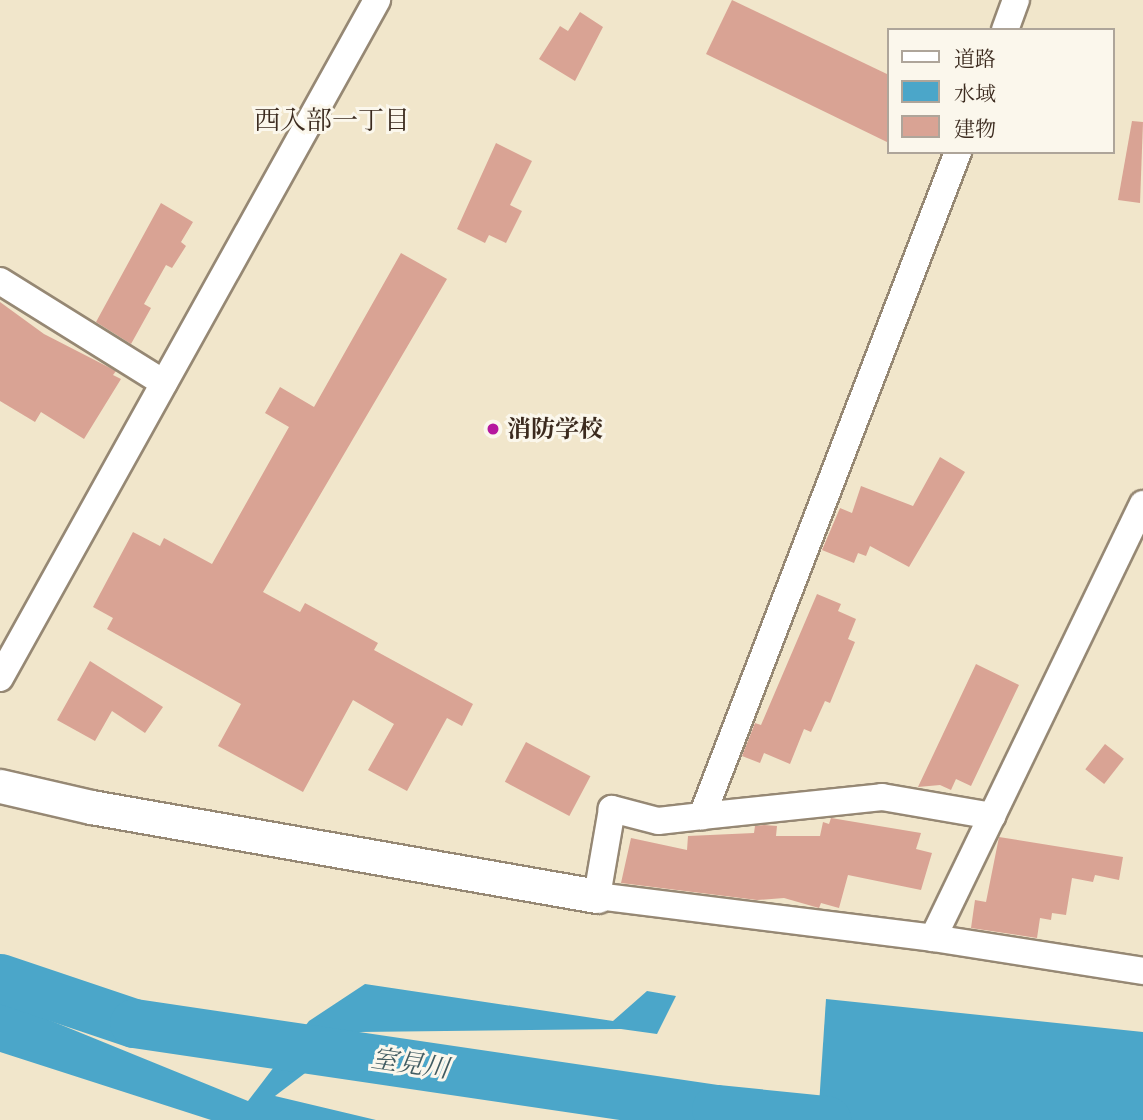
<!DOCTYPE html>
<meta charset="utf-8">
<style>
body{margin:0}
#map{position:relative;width:1143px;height:1120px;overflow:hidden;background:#f1e6cb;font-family:"EB Garamond","Noto Serif JP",serif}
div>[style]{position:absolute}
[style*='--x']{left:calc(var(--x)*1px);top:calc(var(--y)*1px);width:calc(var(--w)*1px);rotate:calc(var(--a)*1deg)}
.water>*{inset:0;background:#4ba6c9}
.river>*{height:49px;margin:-24.5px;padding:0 24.5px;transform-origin:24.5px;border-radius:24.5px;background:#4ba6c9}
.building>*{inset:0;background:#d9a394;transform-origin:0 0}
.roads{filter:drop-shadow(2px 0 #968874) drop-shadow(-2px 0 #968874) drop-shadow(0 2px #968874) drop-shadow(0 -2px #968874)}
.minor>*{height:26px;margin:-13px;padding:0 13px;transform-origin:13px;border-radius:13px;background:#fff}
.tertiary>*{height:33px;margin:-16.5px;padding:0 16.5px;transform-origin:16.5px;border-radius:16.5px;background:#fff}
.dots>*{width:19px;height:19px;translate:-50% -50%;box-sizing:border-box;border:4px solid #fbf7ec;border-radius:50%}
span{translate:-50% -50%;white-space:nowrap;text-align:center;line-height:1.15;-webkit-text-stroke:6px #fbf7ec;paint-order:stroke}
.poi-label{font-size:24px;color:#3b2a1e;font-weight:700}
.left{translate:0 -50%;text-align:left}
.neighbourhood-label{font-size:26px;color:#3b2a1e}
.water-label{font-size:26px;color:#415c62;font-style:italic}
.legend{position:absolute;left:887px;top:28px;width:228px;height:126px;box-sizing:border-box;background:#fbf7ec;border:2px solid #aea59a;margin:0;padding:9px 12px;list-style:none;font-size:21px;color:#3b2a1e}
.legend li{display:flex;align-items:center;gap:14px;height:35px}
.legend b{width:35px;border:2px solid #aea59a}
</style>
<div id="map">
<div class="water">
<i style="clip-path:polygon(365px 984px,613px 1021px,647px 991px,676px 996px,657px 1034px,621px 1029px,359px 1032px,275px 1096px,376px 1120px,211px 1120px,0 1052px,0 1000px,248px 1101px,309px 1021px)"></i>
<i style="clip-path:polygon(826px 999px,1143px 1032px,1143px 1120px,818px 1120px)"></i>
</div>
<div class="river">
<i style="--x:0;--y:978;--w:141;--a:18.6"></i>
<i style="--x:134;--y:1023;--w:588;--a:8.41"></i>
<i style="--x:716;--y:1109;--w:111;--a:5.7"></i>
</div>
<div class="building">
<i style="clip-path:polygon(732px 0,889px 75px,889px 143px,706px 54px)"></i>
<i style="clip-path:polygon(580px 12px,603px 27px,575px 81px,539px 59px,560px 26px,568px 31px)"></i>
<i style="clip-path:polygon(1132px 121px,1143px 122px,1140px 203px,1118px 200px)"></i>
<i style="clip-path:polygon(496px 143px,532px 161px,510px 205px,522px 211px,506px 243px,489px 235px,485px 243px,457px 229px)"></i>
<i style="clip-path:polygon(161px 203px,193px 222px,181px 242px,186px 246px,172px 268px,166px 265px,144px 304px,151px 308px,131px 344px,96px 322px)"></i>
<i style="clip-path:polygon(401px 253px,447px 279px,263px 592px,300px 612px,305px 603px,378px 643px,374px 650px,473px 704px,462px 726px,447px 718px,407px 791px,368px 770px,394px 724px,353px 700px,303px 792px,218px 746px,241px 704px,107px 629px,113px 618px,93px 607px,133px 532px,160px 546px,164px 538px,212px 564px,289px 427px,265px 413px,280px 387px,314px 407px)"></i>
<i style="clip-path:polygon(0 302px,44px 334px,116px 371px,113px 375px,121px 379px,84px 439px,41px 412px,35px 422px,0 401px)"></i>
<i style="clip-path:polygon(940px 457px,965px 472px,909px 567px,870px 546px,866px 556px,858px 553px,854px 563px,822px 550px,840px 508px,852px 513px,861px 486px,913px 506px)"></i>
<i style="clip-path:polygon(817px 594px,841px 604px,838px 611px,856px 619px,848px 639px,855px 642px,830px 703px,825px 701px,811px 732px,804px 729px,790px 764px,764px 753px,760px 763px,742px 756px,755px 723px,761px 725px)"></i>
<i style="clip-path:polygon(90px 661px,163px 707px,145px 733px,112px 711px,95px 741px,57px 720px)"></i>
<i style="clip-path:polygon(976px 664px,1019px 685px,971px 786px,956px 779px,951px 790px,940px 785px,918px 787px)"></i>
<i style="left:526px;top:742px;width:73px;height:45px;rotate:28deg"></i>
<i style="left:1105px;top:744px;width:24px;height:32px;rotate:38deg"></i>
<i style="clip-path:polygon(831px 818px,921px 833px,916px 849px,932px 853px,921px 890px,848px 875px,839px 908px,821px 903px,819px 908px,784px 898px,757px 900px,621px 883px,631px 838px,687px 850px,688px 836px,754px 833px,755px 826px,764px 825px,777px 826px,776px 836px,820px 836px,823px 822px,829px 824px)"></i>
<i style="clip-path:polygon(999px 837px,1123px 857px,1119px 880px,1095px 875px,1093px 882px,1072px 878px,1066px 915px,1052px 913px,1051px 920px,1040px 918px,1037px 938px,971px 928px,975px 900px,986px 902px)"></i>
</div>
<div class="roads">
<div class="minor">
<i style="--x:1005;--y:30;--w:32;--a:-70"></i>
<i style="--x:958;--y:152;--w:712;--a:111.08"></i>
<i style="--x:702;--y:816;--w:44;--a:173.5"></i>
<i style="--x:658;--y:821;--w:48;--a:-165.4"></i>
<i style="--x:612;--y:809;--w:88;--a:99.8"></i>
<i style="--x:597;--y:896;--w:339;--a:7.1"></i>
<i style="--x:933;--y:938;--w:213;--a:8.9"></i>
<i style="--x:0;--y:281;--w:193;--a:31.9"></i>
<i style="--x:0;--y:678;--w:776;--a:-60.92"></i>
<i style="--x:702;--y:816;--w:181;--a:-6"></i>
<i style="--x:882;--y:797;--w:112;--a:9.8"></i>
<i style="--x:933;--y:938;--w:482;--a:-64.2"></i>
</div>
<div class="tertiary">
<i style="--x:0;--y:786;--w:93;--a:13"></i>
<i style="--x:91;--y:807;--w:514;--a:9.98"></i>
</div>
</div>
<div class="dots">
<i style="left:493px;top:429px;background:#b5179e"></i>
</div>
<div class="poi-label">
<span class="left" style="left:507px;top:429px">消防学校</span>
</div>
<div class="neighbourhood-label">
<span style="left:332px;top:121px">西入部一丁目</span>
</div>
<div class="water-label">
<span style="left:410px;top:1064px;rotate:8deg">室見川</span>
</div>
<ul class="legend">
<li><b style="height:9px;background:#fff"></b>道路</li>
<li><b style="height:19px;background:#4ba6c9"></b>水域</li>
<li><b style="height:19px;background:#d9a394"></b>建物</li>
</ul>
</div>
